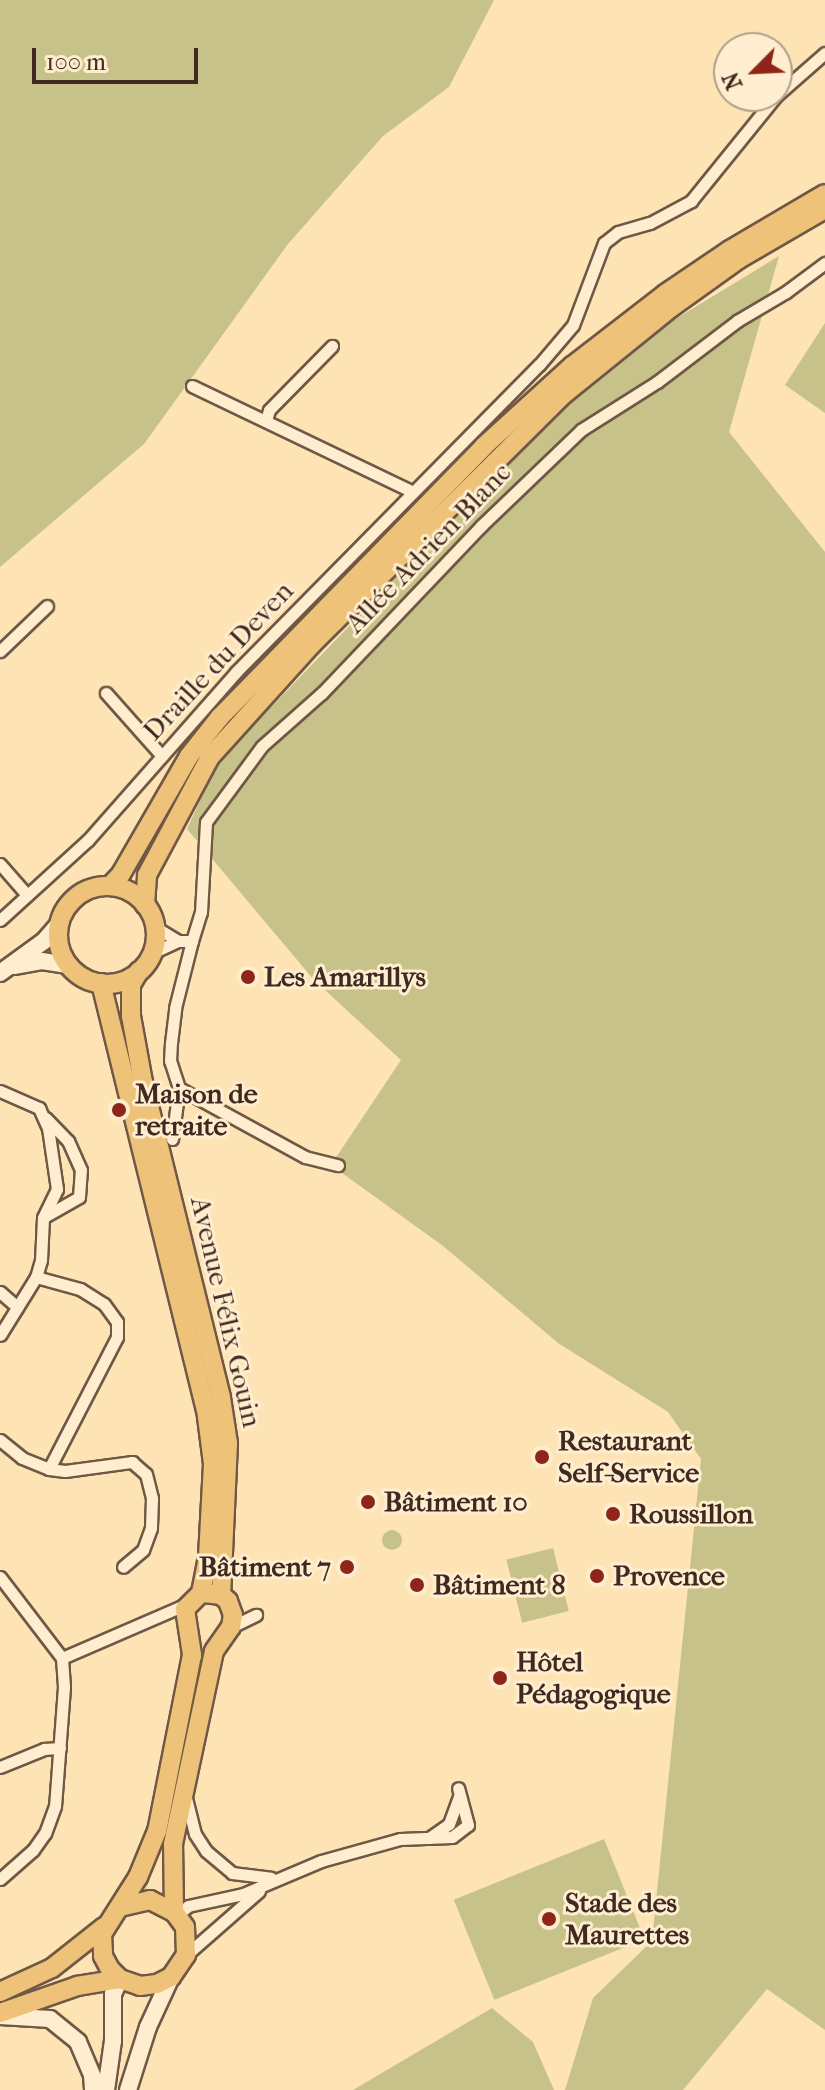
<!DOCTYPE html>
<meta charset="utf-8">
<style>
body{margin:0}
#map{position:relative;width:825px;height:2090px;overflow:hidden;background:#fee4b5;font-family:"IM FELL French Canon",serif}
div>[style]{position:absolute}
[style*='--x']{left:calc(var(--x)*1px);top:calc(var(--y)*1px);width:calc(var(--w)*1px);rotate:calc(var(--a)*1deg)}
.green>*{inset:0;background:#c6c289;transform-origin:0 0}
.round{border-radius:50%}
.roads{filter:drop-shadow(2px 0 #6f5845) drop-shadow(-2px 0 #6f5845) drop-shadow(0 2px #6f5845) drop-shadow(0 -2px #6f5845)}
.minor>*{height:11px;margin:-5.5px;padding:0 5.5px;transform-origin:5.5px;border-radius:5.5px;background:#feedcf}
.secondary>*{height:16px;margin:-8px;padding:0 8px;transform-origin:8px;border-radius:8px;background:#feedcf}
.primary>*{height:18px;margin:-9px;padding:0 9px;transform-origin:9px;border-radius:9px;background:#efc27a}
.primary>.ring{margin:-9px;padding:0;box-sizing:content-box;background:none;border:18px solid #efc27a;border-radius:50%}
.dots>*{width:22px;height:22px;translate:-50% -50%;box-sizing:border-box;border:4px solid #feedcf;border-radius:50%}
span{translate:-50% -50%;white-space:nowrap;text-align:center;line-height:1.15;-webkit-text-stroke:6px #feedcf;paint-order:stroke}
.street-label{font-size:28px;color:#3f2920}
.poi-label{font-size:28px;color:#3f2920;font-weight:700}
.left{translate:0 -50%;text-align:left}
.right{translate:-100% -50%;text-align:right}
.north{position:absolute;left:713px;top:32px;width:80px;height:80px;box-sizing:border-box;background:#feedcf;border:2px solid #b29f89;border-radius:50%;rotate:246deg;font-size:22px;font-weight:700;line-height:32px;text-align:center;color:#3f2920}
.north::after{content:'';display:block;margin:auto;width:28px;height:36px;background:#8f2418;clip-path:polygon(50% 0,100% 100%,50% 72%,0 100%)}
.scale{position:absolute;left:32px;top:48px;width:166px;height:36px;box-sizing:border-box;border:4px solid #3f2920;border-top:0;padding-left:10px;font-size:24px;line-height:28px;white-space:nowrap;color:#3f2920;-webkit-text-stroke:6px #feedcf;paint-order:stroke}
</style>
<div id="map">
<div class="green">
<i style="clip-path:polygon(0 0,494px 0,449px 87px,383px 136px,288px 244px,144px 444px,0 567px)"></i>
<i style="clip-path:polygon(779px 256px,729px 432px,825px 552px,825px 2030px,767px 1989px,683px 2090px,565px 2090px,593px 1998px,652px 1941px,701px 1459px,668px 1412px,558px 1343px,443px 1246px,331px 1165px,401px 1060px,314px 980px,187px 829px,218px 762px,543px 425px,659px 329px)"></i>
<i style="clip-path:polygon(825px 323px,825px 413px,785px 385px)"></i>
<i class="round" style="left:382px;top:1530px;width:20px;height:20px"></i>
<i style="left:553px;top:1548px;width:65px;height:48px;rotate:76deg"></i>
<i style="left:604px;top:1839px;width:108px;height:162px;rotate:68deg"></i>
<i style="clip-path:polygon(492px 2008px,533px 2042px,554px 2090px,353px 2090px)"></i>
</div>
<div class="roads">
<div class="minor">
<i style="--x:777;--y:95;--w:64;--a:-41.2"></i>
<i style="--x:192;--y:386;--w:243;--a:25.6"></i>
<i style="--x:266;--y:420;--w:10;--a:-73"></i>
<i style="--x:269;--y:410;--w:90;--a:-45.5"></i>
<i style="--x:0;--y:651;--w:65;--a:-43.8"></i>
<i style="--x:106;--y:693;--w:84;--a:48.4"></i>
<i style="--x:0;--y:864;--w:41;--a:48.9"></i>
<i style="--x:0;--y:920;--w:119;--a:-42.3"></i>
<i style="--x:88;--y:840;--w:224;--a:-48.6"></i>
<i style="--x:236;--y:672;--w:431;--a:-45.4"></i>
<i style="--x:539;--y:365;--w:52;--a:-49.6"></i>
<i style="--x:573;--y:325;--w:88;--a:-69.3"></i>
<i style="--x:604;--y:243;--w:18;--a:-38"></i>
<i style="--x:618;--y:232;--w:33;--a:-16"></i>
<i style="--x:650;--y:223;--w:47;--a:-28.2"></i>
<i style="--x:691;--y:201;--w:135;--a:-51"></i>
<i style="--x:155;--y:927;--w:27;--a:31"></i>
<i style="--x:152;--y:953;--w:29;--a:-25"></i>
<i style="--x:178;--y:941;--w:14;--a:0"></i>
<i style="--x:192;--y:941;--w:30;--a:-73"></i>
<i style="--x:201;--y:912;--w:90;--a:-86.8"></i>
<i style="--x:206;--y:822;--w:94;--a:-53.6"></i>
<i style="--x:262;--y:746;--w:80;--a:-41.5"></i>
<i style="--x:322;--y:693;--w:231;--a:-46.4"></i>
<i style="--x:481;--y:526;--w:139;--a:-43.8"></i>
<i style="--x:581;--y:430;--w:90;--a:-32.3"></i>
<i style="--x:657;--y:382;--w:101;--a:-37.3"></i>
<i style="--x:737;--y:321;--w:57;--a:-30.6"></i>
<i style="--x:786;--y:292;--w:49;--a:-36.6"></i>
<i style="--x:179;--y:1088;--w:144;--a:28.7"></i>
<i style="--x:305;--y:1157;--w:34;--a:14"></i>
<i style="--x:0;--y:1091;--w:43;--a:23.6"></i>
<i style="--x:39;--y:1108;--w:22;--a:66"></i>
<i style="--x:48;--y:1128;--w:62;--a:81.6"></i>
<i style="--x:57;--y:1189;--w:32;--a:116"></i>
<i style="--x:43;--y:1218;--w:42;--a:92.7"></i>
<i style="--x:41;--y:1260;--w:18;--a:106"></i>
<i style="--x:36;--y:1277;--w:68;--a:121.8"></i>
<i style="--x:172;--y:1139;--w:51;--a:-82.2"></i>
<i style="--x:179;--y:1088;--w:28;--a:-108"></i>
<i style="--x:170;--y:1061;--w:18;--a:-87"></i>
<i style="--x:171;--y:1043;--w:35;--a:-83"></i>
<i style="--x:175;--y:1008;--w:69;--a:-75.8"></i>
<i style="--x:44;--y:1217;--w:40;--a:-29.7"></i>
<i style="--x:79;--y:1197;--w:27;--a:-86"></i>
<i style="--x:81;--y:1170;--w:32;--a:-114"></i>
<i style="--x:68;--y:1141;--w:32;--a:-134"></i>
<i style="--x:36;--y:1277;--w:46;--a:15.3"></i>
<i style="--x:80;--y:1289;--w:28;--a:32"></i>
<i style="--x:104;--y:1304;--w:22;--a:54"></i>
<i style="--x:117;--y:1322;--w:15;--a:90"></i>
<i style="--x:117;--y:1337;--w:148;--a:117.3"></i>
<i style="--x:0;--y:1292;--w:23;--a:41"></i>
<i style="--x:0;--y:1440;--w:28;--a:39"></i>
<i style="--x:22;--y:1458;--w:29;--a:22"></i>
<i style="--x:49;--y:1469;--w:16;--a:7"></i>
<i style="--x:65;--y:1471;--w:68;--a:-7.7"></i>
<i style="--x:132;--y:1462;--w:18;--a:41"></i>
<i style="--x:146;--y:1474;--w:25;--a:76"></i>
<i style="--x:152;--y:1498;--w:30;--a:92"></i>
<i style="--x:151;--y:1528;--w:23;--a:110"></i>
<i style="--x:143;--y:1550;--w:26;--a:140"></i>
<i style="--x:0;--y:1577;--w:102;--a:52.6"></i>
<i style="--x:62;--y:1658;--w:29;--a:86"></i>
<i style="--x:64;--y:1687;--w:119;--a:94.3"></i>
<i style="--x:55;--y:1806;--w:29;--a:110"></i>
<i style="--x:45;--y:1833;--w:21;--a:125"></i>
<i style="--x:33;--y:1850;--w:44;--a:138.7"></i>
<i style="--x:231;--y:1627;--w:28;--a:-26"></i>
<i style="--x:62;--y:1658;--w:136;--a:-23.4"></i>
<i style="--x:0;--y:1767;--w:48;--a:-22.2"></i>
<i style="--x:44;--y:1749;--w:16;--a:-4"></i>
<i style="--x:186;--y:1798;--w:37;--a:76"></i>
<i style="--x:195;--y:1834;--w:20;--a:57"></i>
<i style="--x:206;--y:1851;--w:34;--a:40"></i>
<i style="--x:232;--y:1873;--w:39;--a:7"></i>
<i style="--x:429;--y:1838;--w:24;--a:-35"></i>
<i style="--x:449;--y:1824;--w:30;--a:-70"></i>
<i style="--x:177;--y:1915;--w:14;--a:-39"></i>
<i style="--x:188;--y:1906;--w:56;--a:-12.3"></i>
<i style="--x:243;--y:1894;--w:85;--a:-22.9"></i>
<i style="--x:321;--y:1861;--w:82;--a:-15.6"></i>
<i style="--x:400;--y:1839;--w:52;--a:-2.2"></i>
<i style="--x:452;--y:1837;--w:20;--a:-37"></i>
<i style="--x:468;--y:1825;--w:38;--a:-105"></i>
<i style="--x:186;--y:1955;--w:97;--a:-41.2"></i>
</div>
<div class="secondary">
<i style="--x:14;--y:966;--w:28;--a:-10"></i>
<i style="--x:42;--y:961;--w:26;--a:9"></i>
<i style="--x:0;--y:973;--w:54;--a:-36"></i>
<i style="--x:44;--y:941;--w:23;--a:-49"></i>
<i style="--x:0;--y:2016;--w:50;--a:3.4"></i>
<i style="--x:50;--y:2019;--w:36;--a:39"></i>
<i style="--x:78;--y:2042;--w:36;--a:67"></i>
<i style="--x:92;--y:2075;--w:15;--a:86"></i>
<i style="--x:106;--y:2090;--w:49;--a:-81.9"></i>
<i style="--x:113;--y:2041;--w:47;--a:-90"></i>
<i style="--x:113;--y:1994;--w:17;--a:-65"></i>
<i style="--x:128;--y:2090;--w:66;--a:-72.4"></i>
<i style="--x:148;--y:2027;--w:55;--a:-65.3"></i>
</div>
<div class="primary">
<i style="--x:110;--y:886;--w:16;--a:-47"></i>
<i style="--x:121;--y:874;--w:136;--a:-60"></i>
<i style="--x:189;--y:756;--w:50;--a:-51.5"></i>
<i style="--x:220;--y:717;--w:378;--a:-45.7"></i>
<i style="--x:484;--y:446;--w:119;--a:-42.3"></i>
<i style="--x:572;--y:366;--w:118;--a:-37.7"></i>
<i style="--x:665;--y:294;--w:78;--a:-34.1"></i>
<i style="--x:730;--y:250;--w:110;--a:-30.5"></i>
<i class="ring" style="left:58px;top:886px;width:80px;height:80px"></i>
<i style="--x:145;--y:905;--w:30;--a:-86"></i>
<i style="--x:147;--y:875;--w:134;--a:-61.9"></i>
<i style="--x:210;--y:757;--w:152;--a:-47.9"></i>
<i style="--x:312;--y:644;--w:355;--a:-44.8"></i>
<i style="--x:564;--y:394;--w:139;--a:-38.9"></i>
<i style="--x:672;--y:307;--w:82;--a:-35.6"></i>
<i style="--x:739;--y:259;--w:99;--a:-30.2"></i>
<i style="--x:139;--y:971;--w:16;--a:120"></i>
<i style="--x:131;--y:985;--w:31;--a:90"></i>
<i style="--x:131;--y:1016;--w:67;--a:79.7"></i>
<i style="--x:143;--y:1082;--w:325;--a:76.1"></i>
<i style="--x:221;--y:1398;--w:46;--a:81.2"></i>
<i style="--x:228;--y:1443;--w:152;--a:92.6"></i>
<i style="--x:101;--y:983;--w:439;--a:76.2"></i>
<i style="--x:206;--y:1409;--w:55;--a:82.7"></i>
<i style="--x:213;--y:1464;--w:93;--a:93.1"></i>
<i style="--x:208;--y:1557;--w:37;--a:101"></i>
<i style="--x:201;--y:1593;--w:23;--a:135"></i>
<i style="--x:185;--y:1609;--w:47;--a:81.3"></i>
<i style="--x:192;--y:1655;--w:179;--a:101.2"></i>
<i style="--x:157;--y:1831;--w:50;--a:112.4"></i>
<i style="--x:138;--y:1877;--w:67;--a:122.3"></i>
<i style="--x:102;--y:1934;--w:22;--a:87"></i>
<i style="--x:103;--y:1956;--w:15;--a:62"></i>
<i style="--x:110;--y:1969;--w:14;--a:45"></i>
<i style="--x:120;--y:1979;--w:21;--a:19"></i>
<i style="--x:140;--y:1986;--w:17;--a:-7"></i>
<i style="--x:157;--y:1984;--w:16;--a:-27"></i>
<i style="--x:171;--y:1977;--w:27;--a:-56"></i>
<i style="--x:186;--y:1955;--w:28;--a:-92"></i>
<i style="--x:185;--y:1927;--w:19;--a:-126"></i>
<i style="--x:174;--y:1912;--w:68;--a:-90.8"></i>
<i style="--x:173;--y:1844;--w:197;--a:-78"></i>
<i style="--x:214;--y:1651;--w:29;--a:-55"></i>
<i style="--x:231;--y:1627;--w:12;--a:-81"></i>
<i style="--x:233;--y:1615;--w:15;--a:-110"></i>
<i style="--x:228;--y:1601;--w:9;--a:-139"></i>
<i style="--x:221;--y:1595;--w:20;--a:-174"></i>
<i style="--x:120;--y:1907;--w:31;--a:-13"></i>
<i style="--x:150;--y:1900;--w:27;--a:27"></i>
<i style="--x:0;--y:1992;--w:57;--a:-24.8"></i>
<i style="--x:52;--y:1968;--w:66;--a:-38.3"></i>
<i style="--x:0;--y:2013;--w:82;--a:-19.3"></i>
<i style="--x:77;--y:1986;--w:44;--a:-9.2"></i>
</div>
</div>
<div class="dots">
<i style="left:248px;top:977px;background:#8f2418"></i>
<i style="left:119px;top:1110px;background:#8f2418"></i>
<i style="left:542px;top:1457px;background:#8f2418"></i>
<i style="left:368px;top:1502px;background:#8f2418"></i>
<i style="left:613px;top:1514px;background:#8f2418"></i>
<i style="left:347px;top:1567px;background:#8f2418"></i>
<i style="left:597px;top:1576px;background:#8f2418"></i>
<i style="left:417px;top:1585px;background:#8f2418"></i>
<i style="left:500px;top:1678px;background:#8f2418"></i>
<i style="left:549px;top:1919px;background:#8f2418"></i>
</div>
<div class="street-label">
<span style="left:428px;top:548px;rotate:-46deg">Allée Adrien Blanc</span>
<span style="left:218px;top:661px;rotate:-47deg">Draille du Deven</span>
<span style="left:226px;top:1312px;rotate:77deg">Avenue Félix Gouin</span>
</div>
<div class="poi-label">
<span class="left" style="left:264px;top:977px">Les Amarillys</span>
<span class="left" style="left:135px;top:1110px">Maison de<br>retraite</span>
<span class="left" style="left:558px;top:1457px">Restaurant<br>Self-Service</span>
<span class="left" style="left:384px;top:1502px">Bâtiment 10</span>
<span class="left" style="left:629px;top:1514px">Roussillon</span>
<span class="right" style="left:331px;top:1567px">Bâtiment 7</span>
<span class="left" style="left:613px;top:1576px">Provence</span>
<span class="left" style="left:433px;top:1585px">Bâtiment 8</span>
<span class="left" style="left:516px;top:1678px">Hôtel<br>Pédagogique</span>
<span class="left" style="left:565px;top:1919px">Stade des<br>Maurettes</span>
</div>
<div class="north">N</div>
<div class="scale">100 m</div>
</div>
